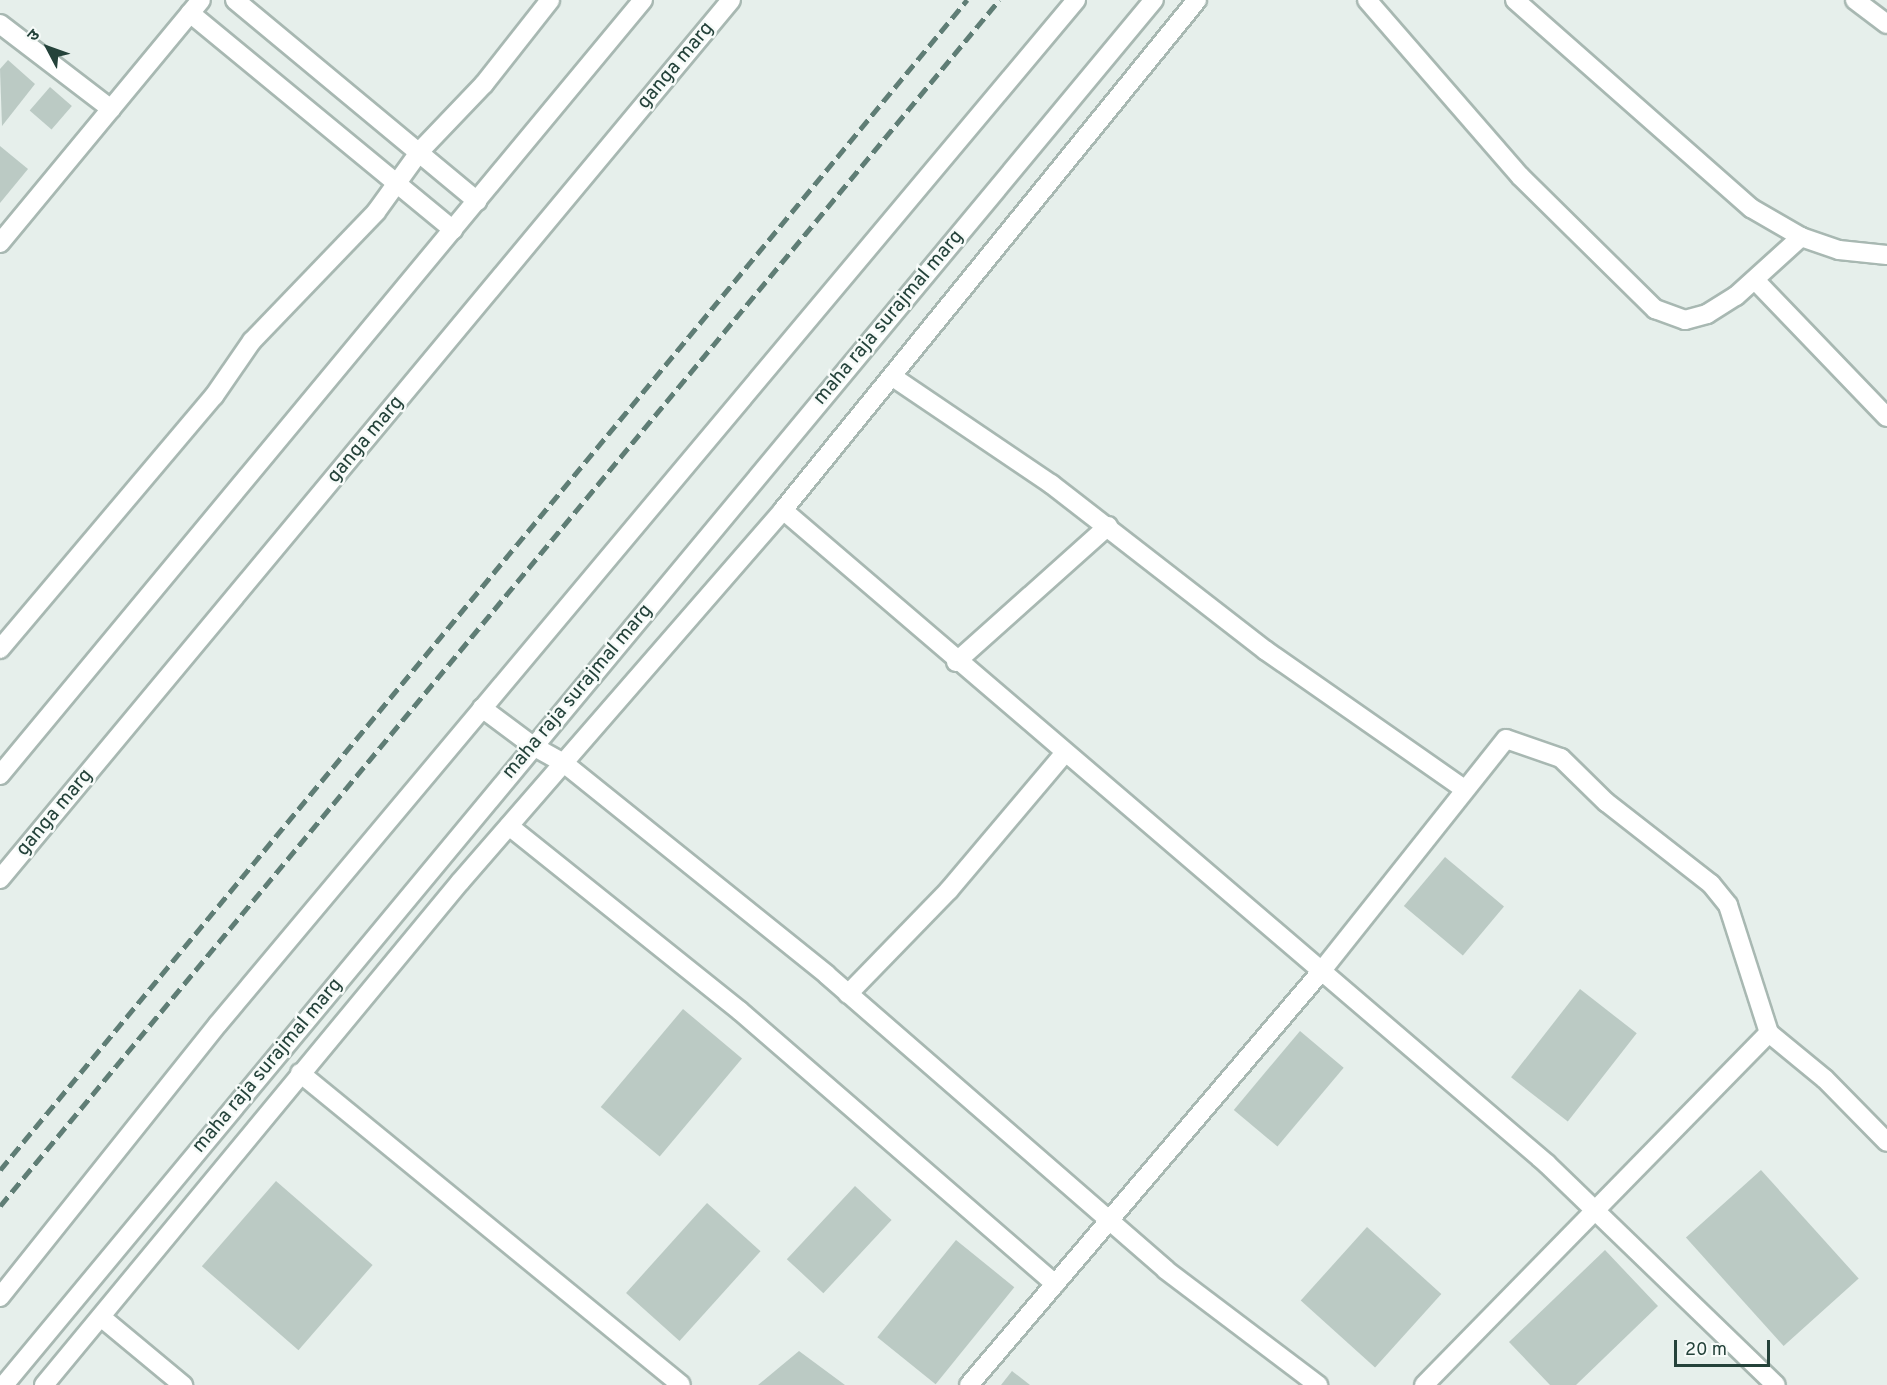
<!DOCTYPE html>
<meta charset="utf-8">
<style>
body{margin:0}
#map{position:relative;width:1887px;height:1385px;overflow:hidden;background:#e6efeb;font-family:Overpass,"Noto Sans Devanagari",sans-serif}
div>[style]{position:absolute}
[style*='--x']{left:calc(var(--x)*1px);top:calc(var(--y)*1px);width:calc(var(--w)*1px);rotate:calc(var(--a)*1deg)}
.building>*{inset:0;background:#bbcac4;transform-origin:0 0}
.roads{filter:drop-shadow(2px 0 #a8b8b2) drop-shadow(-2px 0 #a8b8b2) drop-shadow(0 2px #a8b8b2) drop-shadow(0 -2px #a8b8b2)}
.street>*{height:18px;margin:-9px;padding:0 9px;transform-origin:9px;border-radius:9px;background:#fff}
.secondary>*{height:18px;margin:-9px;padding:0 9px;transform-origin:9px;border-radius:9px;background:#fff}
.rail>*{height:4.5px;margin-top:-2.25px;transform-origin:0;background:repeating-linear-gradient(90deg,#5f7d75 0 12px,transparent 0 18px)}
span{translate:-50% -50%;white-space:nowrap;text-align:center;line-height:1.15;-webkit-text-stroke:5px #f7fbf9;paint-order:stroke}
.street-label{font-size:20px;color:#24423a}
.north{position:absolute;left:18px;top:18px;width:60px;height:60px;-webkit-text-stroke:4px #f7fbf9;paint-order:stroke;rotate:311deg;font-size:16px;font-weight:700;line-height:24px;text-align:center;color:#24423a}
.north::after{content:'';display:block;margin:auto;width:21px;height:27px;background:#24423a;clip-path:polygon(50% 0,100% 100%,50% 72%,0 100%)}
.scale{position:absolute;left:1674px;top:1340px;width:96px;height:27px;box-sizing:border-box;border:3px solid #24423a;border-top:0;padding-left:8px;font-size:18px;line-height:21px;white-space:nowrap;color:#24423a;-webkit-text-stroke:4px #f7fbf9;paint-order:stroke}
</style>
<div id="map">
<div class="building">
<i style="clip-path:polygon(8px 60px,35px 84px,2px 126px,0 69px)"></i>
<i style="left:50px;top:87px;width:29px;height:31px;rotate:41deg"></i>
<i style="clip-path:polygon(0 146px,28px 169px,0 203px)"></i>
<i style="left:1445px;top:857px;width:77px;height:64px;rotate:40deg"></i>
<i style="left:1580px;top:989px;width:72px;height:112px;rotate:38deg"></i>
<i style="left:683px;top:1009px;width:77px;height:128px;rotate:40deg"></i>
<i style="left:1300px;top:1031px;width:57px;height:103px;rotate:40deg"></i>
<i style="left:1761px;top:1170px;width:146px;height:101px;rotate:48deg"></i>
<i style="left:276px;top:1181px;width:128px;height:113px;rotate:41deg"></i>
<i style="left:855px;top:1186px;width:50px;height:100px;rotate:43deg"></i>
<i style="left:707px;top:1203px;width:72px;height:121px;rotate:42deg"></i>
<i style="left:1367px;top:1227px;width:100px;height:99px;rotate:42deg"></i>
<i style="left:956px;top:1240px;width:75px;height:125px;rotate:39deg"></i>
<i style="clip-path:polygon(1605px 1250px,1658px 1306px,1576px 1385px,1550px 1385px,1509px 1342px)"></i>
<i style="clip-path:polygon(799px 1351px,845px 1385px,758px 1385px)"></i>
<i style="clip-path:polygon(1012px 1371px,1030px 1385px,1001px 1385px)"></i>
</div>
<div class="roads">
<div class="street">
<i style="--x:235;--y:0;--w:315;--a:39.7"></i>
<i style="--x:1367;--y:0;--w:233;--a:49"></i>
<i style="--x:1520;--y:176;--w:190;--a:44.6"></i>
<i style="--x:1655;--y:309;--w:32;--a:20"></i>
<i style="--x:1685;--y:320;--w:23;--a:-15"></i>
<i style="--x:1707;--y:314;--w:34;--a:-32"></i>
<i style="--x:1736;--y:296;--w:88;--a:-42.2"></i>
<i style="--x:1515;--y:0;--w:315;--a:41.4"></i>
<i style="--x:1751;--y:208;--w:58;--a:30.1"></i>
<i style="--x:1801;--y:237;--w:40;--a:18.9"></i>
<i style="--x:1839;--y:250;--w:48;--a:5.9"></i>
<i style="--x:1855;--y:0;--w:40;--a:37"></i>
<i style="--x:190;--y:13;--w:341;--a:39.5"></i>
<i style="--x:0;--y:24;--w:140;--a:37.4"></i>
<i style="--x:0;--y:243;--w:315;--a:-50.4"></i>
<i style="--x:1755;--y:280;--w:190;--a:46.1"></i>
<i style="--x:893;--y:377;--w:191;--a:34.1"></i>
<i style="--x:1051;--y:484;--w:271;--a:37.8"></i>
<i style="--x:1265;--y:650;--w:243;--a:34.9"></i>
<i style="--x:783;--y:510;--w:1006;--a:40.56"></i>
<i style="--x:1547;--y:1164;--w:318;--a:44"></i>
<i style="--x:0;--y:649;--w:331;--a:-49.8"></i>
<i style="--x:214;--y:396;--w:67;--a:-55.4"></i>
<i style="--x:252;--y:341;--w:179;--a:-46.1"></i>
<i style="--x:376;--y:212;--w:75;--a:-54.2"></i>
<i style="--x:420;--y:151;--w:93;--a:-46.3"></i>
<i style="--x:484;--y:84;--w:107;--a:-51.8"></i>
<i style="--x:956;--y:662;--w:204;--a:-41.8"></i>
<i style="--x:533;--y:746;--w:37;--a:29"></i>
<i style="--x:565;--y:764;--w:336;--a:38.8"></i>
<i style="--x:827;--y:975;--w:449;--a:41"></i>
<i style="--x:1166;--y:1270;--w:191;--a:37.1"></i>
<i style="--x:509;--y:826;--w:296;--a:38.7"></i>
<i style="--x:740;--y:1011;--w:417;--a:40.9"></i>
<i style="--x:848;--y:994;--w:145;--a:-45.8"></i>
<i style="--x:949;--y:890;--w:178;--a:-49.8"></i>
<i style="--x:300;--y:1073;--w:492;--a:39.3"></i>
<i style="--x:101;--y:1317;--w:107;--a:39.7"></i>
<i style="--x:44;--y:1385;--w:653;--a:-50.41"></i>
<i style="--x:460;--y:882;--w:493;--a:-49"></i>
<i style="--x:783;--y:510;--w:657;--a:-50.93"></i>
<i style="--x:969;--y:1385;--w:540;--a:-49.58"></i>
<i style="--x:1319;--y:974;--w:300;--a:-51.5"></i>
<i style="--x:1506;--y:739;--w:58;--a:19.1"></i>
<i style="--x:1561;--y:758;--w:63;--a:44.4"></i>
<i style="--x:1606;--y:802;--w:133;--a:38"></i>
<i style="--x:1711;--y:884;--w:27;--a:51"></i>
<i style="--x:1728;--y:905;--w:134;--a:72.2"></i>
<i style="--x:1424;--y:1385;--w:493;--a:-45.6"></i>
<i style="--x:1769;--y:1033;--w:72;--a:39.4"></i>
<i style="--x:1825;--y:1079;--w:88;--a:45.5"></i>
</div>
<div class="secondary">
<i style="--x:482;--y:708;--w:64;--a:36.7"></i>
<i style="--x:0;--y:775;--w:1007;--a:-50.32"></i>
<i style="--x:0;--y:879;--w:1143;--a:-50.25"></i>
<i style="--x:0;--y:1297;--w:349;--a:-51.4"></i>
<i style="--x:218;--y:1024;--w:1336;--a:-50.04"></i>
<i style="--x:4;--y:1385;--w:1800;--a:-50.3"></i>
</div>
</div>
<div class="rail">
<i style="--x:0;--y:1170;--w:1518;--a:-50.43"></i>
<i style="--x:0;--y:1206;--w:1566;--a:-50.36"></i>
</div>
<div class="street-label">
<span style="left:676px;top:66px;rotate:-50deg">ganga marg</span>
<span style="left:889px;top:318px;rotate:-50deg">maha raja surajmal marg</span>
<span style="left:366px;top:440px;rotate:-50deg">ganga marg</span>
<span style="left:578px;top:692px;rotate:-50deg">maha raja surajmal marg</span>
<span style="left:55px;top:813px;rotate:-50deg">ganga marg</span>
<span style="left:268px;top:1066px;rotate:-50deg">maha raja surajmal marg</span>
</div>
<div class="north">उ</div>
<div class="scale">20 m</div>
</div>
